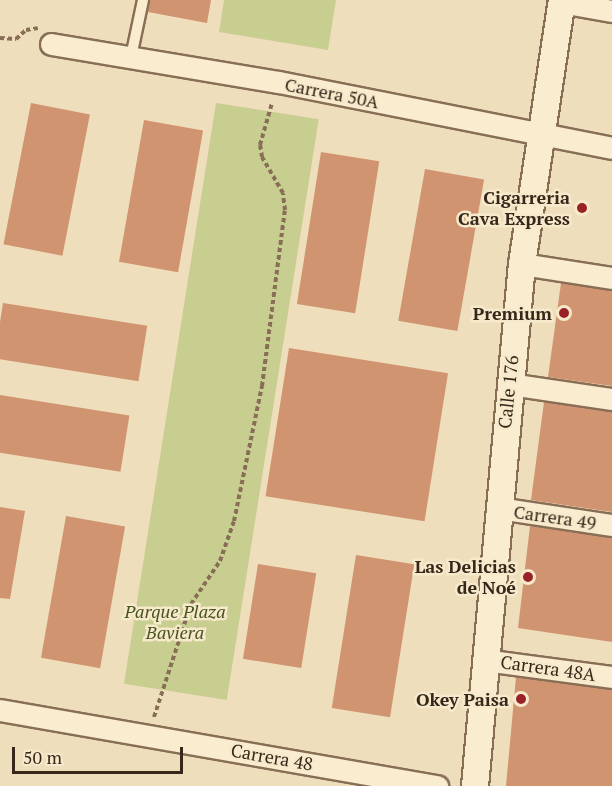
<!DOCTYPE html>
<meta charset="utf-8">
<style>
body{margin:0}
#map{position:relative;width:612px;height:786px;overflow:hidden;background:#efdebc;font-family:"PT Serif",serif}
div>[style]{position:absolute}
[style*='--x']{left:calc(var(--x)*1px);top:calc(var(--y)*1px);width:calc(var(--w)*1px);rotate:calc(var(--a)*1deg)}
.green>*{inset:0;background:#c8cd90;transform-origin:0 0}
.building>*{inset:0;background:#d09470;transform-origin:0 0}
.path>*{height:4px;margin-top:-2px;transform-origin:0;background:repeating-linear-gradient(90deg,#876e55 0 4.5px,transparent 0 7.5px)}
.roads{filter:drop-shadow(2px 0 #876e55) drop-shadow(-2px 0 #876e55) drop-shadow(0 2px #876e55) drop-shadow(0 -2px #876e55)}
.service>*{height:10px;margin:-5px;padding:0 5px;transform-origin:5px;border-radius:5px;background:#faeccf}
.minor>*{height:21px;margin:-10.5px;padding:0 10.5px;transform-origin:10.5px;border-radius:10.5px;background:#faeccf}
.tertiary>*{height:26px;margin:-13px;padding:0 13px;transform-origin:13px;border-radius:13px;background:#faeccf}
.dots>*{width:16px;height:16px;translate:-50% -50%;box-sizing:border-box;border:3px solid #f7e9cb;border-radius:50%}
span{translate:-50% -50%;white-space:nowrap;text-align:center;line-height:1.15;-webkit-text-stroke:5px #f7e9cb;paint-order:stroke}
.street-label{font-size:18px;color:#36271a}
.poi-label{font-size:18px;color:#36271a;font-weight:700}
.right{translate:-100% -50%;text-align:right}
.park-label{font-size:18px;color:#485320;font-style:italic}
.scale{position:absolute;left:12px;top:747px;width:171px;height:27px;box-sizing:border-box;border:3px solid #36271a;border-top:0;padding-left:8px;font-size:18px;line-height:21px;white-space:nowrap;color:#36271a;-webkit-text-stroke:4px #f7e9cb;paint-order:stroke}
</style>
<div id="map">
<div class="green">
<i style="clip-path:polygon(224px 0,336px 0,328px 50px,219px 32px)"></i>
<i style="left:216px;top:103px;width:104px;height:588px;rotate:9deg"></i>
</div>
<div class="building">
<i style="clip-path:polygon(150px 0,211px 0,207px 23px,148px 12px)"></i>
<i style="left:31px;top:103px;width:60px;height:144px;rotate:11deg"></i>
<i style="left:144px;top:120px;width:60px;height:144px;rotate:10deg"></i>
<i style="left:321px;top:152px;width:59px;height:154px;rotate:9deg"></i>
<i style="left:425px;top:169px;width:60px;height:154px;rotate:10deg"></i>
<i style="clip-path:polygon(561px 283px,612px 290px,612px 386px,548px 377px)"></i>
<i style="left:3px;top:303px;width:146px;height:56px;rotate:9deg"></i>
<i style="left:289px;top:348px;width:161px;height:150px;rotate:9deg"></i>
<i style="left:0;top:395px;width:131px;height:57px;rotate:9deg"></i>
<i style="clip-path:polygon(544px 402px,612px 411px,612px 512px,531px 500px)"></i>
<i style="clip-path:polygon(0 507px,25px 511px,10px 599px,0 598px)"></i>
<i style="left:66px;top:516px;width:60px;height:144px;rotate:10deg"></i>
<i style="clip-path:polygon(530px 526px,612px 537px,612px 642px,518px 628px)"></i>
<i style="left:356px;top:555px;width:59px;height:155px;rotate:9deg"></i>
<i style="left:258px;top:564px;width:59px;height:96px;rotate:9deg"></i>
<i style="clip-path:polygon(516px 677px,612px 689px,612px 786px,506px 786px)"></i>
</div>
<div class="path">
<i style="--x:0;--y:38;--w:16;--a:4"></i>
<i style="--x:16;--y:39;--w:13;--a:-42"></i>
<i style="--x:26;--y:30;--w:12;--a:-9"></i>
<i style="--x:154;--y:717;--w:119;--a:-71.9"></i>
<i style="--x:191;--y:604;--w:52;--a:-56"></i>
<i style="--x:220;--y:561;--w:42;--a:-70.7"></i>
<i style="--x:234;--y:521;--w:138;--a:-78.3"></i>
<i style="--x:262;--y:386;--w:177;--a:-82.6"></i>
<i style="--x:285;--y:210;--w:17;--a:-97"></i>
<i style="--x:283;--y:193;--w:42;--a:-120.3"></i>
<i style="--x:262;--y:157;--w:12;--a:-99"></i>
<i style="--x:260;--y:145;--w:44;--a:-74.1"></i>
</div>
<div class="roads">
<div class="service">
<i style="--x:131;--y:57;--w:58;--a:-78.1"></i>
</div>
<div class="minor">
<i style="--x:561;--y:2;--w:52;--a:10"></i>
<i style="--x:51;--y:44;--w:231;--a:9.5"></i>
<i style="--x:279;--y:82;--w:339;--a:11.2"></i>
<i style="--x:522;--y:264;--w:91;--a:8.8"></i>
<i style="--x:509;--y:384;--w:104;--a:8.3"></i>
<i style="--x:498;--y:508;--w:115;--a:8.5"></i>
<i style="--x:484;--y:660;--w:129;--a:7.6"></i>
<i style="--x:0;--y:710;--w:444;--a:9.9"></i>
</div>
<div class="tertiary">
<i style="--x:475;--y:786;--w:524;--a:-84.86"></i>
<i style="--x:522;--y:264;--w:267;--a:-81.4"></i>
</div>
</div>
<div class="dots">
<i style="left:582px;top:208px;background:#992227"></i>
<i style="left:564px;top:313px;background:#992227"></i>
<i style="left:528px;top:577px;background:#992227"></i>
<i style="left:521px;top:699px;background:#992227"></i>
</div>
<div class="street-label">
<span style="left:332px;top:93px;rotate:11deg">Carrera 50A</span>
<span style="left:508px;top:392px;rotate:-84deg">Calle 176</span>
<span style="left:555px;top:517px;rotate:8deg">Carrera 49</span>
<span style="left:548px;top:668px;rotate:8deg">Carrera 48A</span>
<span style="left:272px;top:757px;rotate:10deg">Carrera 48</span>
</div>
<div class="poi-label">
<span class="right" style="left:570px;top:208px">Cigarreria<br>Cava Express</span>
<span class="right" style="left:552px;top:313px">Premium</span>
<span class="right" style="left:516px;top:577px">Las Delicias<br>de Noé</span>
<span class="right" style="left:509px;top:699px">Okey Paisa</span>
</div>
<div class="park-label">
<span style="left:175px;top:622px">Parque Plaza<br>Baviera</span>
</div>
<div class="scale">50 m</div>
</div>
